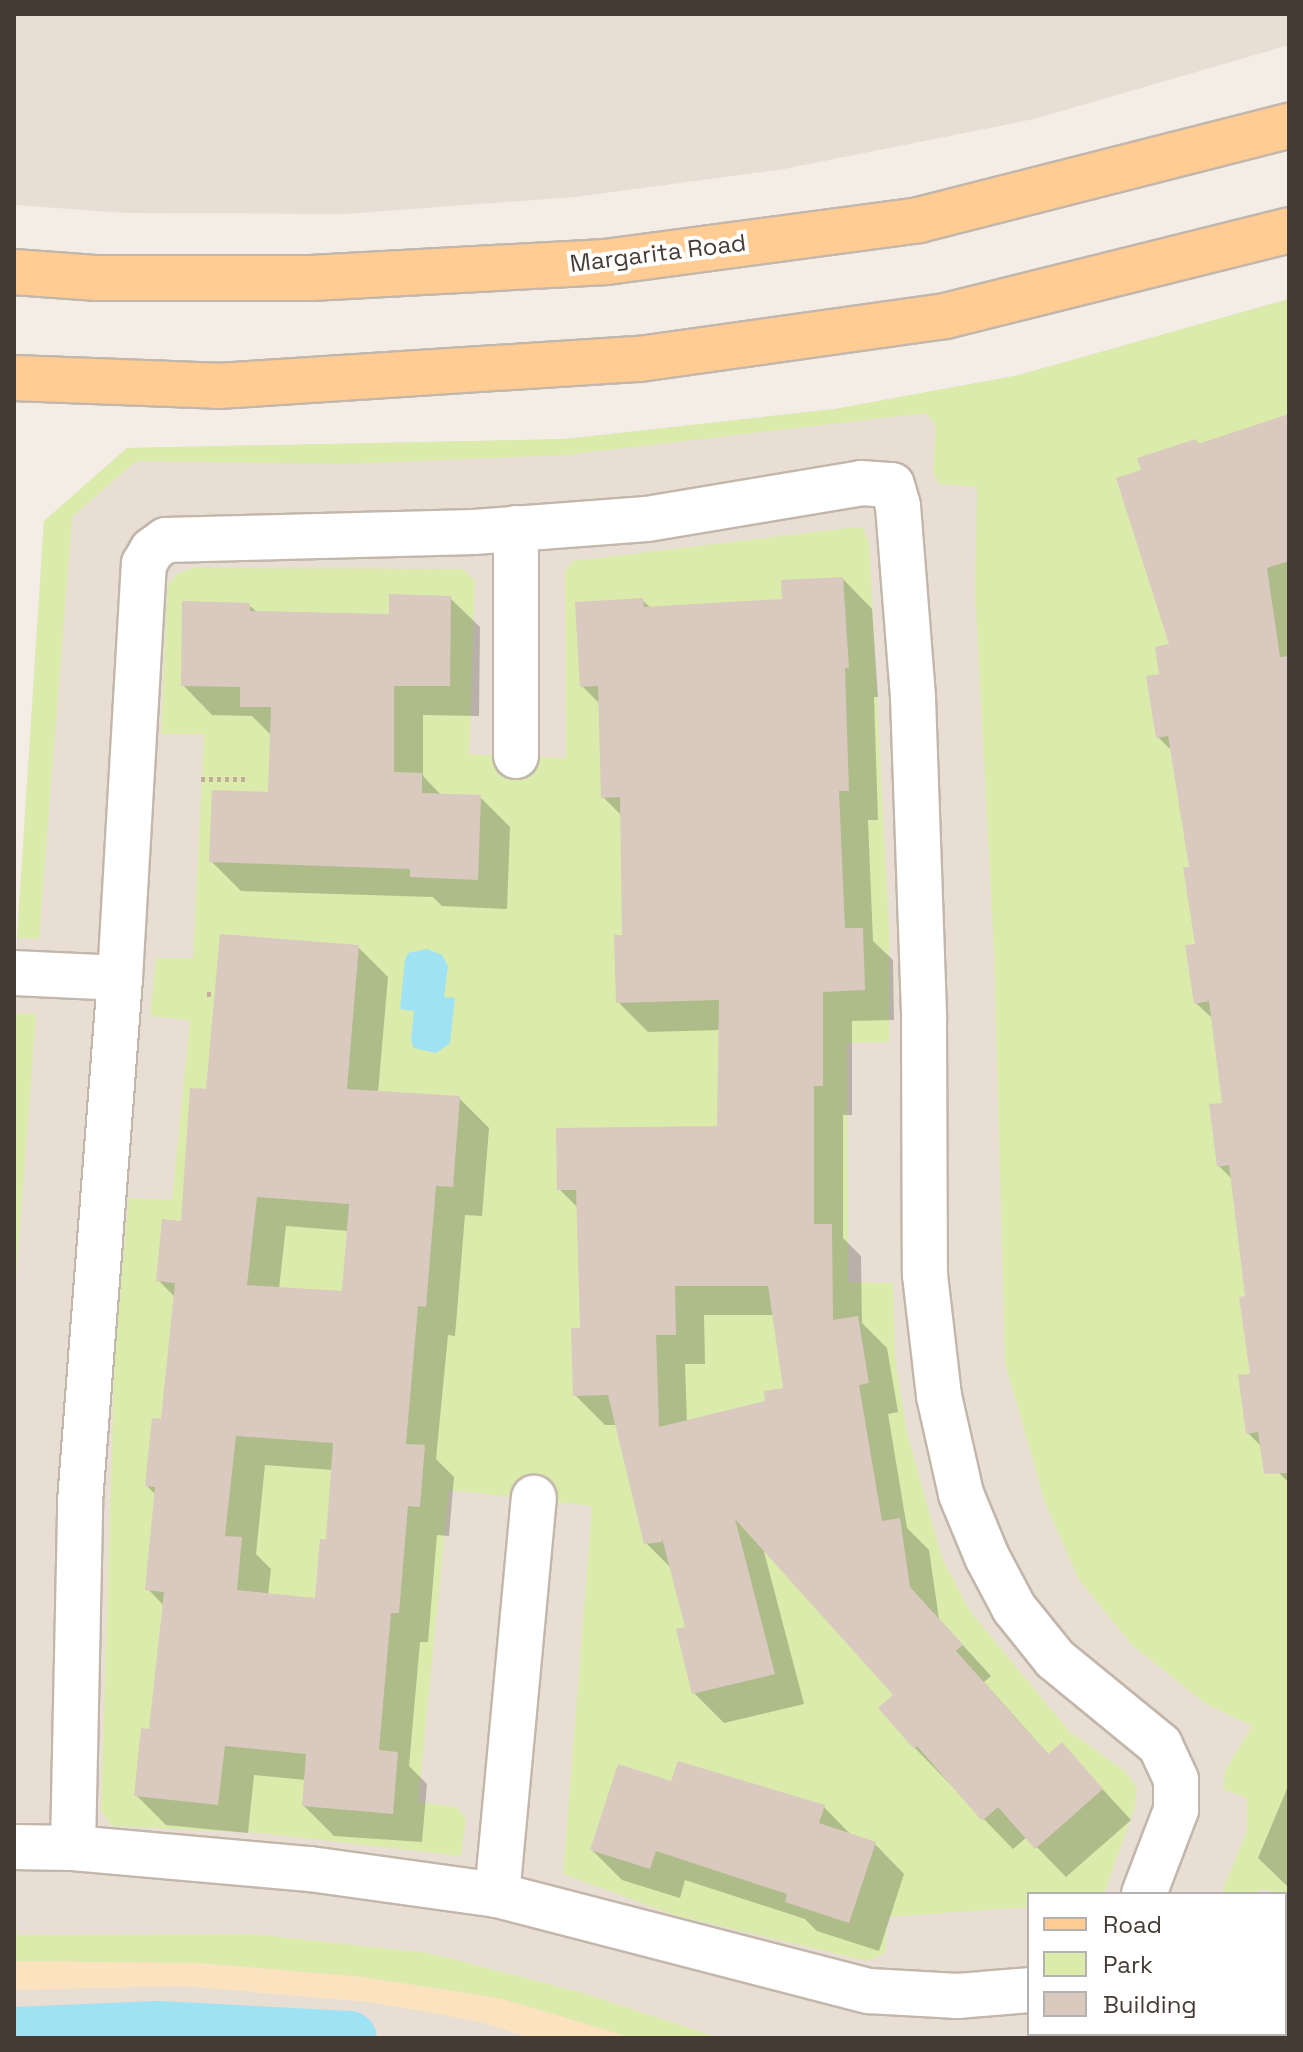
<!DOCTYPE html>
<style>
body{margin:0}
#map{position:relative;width:1303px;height:2052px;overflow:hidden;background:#f4ede6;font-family:"Space Grotesk",sans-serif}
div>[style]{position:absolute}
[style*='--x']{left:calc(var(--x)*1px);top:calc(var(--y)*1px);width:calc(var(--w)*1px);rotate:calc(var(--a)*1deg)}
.residential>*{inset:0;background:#e8ded4}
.green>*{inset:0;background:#daebac}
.sand>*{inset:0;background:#fbe3bf}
.water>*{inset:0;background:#9ee2f4}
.shadow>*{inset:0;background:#0003}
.canal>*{height:54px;margin:-27px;padding:0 27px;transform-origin:27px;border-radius:27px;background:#9ee2f4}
.building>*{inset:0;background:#d9c9be}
.path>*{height:5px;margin-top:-2.5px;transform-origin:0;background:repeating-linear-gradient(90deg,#c3ac98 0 4px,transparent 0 8px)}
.roads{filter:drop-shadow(2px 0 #c3b6ab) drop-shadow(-2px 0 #c3b6ab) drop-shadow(0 2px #c3b6ab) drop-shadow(0 -2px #c3b6ab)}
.minor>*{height:44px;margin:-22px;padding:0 22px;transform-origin:22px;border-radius:22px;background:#fff}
.major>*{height:44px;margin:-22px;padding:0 22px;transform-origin:22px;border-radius:22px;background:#ffcc94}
span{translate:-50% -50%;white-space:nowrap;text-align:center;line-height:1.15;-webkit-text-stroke:8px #fff;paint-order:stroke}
.street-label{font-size:24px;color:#473c35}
.frame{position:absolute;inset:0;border:16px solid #473c35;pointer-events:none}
.legend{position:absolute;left:1027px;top:1892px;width:260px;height:144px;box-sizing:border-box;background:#fff;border:2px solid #b5b1ae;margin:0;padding:10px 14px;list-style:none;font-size:24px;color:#473c35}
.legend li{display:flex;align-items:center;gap:16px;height:40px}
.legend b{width:40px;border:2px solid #b5b1ae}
</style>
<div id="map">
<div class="residential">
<i style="clip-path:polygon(14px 14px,1289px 14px,1289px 45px,1034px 119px,784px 169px,575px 197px,344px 214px,126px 213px,14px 205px)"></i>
<i style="clip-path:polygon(evenodd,1289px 299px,1289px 2038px,14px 2038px,14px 988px,44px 521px,127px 448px,565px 439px,835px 409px,1019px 375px,1289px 299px,1029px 1894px,1285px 1894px,1285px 2034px,1029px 2034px,1029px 1894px)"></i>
</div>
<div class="green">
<i style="clip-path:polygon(1289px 299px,1289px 1900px,1285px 1894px,1261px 1889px,1258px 1894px,1221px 1894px,1247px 1831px,1247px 1798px,1223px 1789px,1225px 1770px,1252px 1726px,1206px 1704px,1132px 1645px,1079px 1580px,1045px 1503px,1005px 1363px,994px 953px,975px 592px,977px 487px,939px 484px,933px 472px,936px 426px,926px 413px,565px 455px,341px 464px,136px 461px,72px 517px,39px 939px,17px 938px,44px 521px,127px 448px,565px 439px,835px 409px,1019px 375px)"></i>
<i style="clip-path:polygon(847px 528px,863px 528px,869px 543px,889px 930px,889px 1042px,847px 1043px,848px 1282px,893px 1283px,895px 1358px,907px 1433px,942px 1558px,970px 1611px,1069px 1731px,1125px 1771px,1137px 1789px,1134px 1810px,1104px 1894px,1029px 1894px,1029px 1907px,888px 1917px,885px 1953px,867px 1961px,674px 1915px,563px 1874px,592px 1506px,449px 1490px,418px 1802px,457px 1807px,466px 1819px,461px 1856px,261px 1833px,111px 1826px,101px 1810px,115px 1346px,129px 1198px,172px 1200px,190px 1020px,150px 1016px,156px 958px,193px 958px,204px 734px,161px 734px,168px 585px,177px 574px,192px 568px,463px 569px,475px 581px,469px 754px,566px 758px,565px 572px,573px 561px)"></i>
<i style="clip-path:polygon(14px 1013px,36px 1014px,14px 1306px)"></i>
<i style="clip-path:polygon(14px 1887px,17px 1935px,252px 1934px,429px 1953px,583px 1993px,719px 2038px,633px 2038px,499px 1998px,363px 1977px,199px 1963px,14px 1961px)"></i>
</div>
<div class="sand">
<i style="clip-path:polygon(14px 1961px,199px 1963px,363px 1977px,499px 1998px,633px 2038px,532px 2038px,476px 2021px,369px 2002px,182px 1986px,14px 1990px)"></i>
</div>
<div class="water">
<i style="clip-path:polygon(427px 949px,442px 955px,448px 966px,444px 997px,455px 998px,450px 1043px,436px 1053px,414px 1048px,411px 1040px,414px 1011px,400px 1009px,405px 960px,408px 953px)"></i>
</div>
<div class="shadow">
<i style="clip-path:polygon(1289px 416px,1289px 1483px,1267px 1461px,1266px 1451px,1248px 1433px,1252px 1375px,1248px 1298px,1233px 1180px,1219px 1166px,1224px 1105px,1214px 1020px,1196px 1003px,1197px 945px,1191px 868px,1173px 752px,1158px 737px,1161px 676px,1172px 646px,1144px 471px,1196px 441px,1200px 445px)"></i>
<i style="clip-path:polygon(evenodd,843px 579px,872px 609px,878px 697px,874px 697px,878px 820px,868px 820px,873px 941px,893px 960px,894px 1020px,852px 1021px,852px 1115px,843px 1115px,843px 1238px,861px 1256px,862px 1323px,887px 1348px,898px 1412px,888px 1414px,907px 1528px,929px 1550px,939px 1619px,991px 1676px,984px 1682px,1049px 1755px,1061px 1744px,1131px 1820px,1066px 1877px,1027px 1837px,1013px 1849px,915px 1748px,881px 1708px,895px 1695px,763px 1548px,804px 1704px,724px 1723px,694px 1693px,687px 1628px,672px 1569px,646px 1543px,617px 1425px,605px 1425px,575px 1395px,582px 1330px,579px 1209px,559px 1189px,719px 1127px,721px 1030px,648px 1032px,618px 1002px,624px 937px,623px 817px,603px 797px,601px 705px,582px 686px,642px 600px,651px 608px,784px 601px,843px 579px,704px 1315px,774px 1315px,785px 1389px,767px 1402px,687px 1422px,685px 1364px,705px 1364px,704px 1315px)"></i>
<i style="clip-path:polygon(450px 598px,480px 627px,479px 716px,423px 715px,423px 776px,442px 796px,480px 797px,510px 827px,507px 909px,442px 906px,433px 897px,241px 891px,211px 861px,270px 794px,272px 736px,252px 716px,212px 715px,183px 685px,249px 605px,258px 613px,391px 616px)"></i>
<i style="clip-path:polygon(evenodd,358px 947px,388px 977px,378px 1093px,459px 1098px,489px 1128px,482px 1216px,465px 1215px,455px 1336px,448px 1335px,436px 1459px,454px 1477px,449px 1536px,437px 1535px,428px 1642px,420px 1642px,409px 1766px,427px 1784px,422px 1842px,334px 1836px,304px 1806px,306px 1780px,254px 1775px,248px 1833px,166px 1825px,136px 1795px,151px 1731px,164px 1606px,148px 1589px,156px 1495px,147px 1486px,162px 1421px,175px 1297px,158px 1280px,183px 1223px,208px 1091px,358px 947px,286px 1226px,349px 1231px,344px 1293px,279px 1289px,286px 1226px,358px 947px,265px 1465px,333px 1470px,328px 1541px,317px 1600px,268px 1595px,271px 1569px,256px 1554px,265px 1465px)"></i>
<i style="clip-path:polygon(673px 1783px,824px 1807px,853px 1837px,875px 1844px,904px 1874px,879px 1951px,817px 1931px,805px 1919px,685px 1880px,680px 1898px,622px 1880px,592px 1850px)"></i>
<i style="clip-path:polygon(1289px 1784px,1289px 1888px,1258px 1858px)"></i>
</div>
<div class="canal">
<i style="--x:14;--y:2034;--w:144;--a:-2.4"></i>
<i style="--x:158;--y:2028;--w:192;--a:3"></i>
</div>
<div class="building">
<i style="clip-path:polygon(1289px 414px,1289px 561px,1267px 568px,1280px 657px,1289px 656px,1289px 1473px,1264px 1474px,1258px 1432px,1246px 1434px,1238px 1375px,1250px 1374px,1239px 1297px,1245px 1296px,1229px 1165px,1217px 1167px,1209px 1104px,1222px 1103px,1209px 1001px,1194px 1004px,1185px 945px,1195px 944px,1183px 867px,1189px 867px,1168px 736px,1156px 738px,1146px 676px,1159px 674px,1155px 647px,1169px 644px,1116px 478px,1141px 470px,1137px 458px,1196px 439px,1198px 444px)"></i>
<i style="clip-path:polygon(evenodd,843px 577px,849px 668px,845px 668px,849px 791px,839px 791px,845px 928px,863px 928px,865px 990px,823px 992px,823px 1086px,814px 1086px,814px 1224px,832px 1224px,833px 1320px,858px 1316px,869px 1383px,859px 1385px,882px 1521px,900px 1518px,910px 1587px,963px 1645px,956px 1651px,1048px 1754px,1062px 1742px,1103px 1789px,1035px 1849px,998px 1807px,982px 1821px,917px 1746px,914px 1749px,878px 1708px,893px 1695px,735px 1519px,775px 1674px,692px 1694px,676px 1629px,685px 1627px,662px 1538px,662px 1542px,644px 1544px,608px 1395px,573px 1396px,571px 1328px,580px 1328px,576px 1190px,557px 1190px,556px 1128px,717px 1126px,719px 1000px,616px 1003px,614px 935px,622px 935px,620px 797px,601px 798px,598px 686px,580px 687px,575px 602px,643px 598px,644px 607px,782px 599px,781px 580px,843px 577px,675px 1286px,768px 1286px,783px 1388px,764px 1391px,765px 1401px,659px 1427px,656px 1335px,676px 1335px,675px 1286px)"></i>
<i style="clip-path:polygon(389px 594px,451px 596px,450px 686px,394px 686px,394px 772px,422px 773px,422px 793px,481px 795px,478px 880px,410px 877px,410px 869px,209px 862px,212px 790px,268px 792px,271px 707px,240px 707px,240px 687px,181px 686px,182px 601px,250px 603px,250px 611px,389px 614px)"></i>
<i style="clip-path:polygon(evenodd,220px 934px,359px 945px,347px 1089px,460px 1096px,453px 1187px,436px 1186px,426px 1307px,418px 1306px,406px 1444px,425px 1445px,420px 1507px,408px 1506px,399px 1613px,391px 1613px,379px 1750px,398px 1752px,393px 1814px,302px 1806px,306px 1754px,225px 1746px,218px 1805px,134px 1796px,141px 1728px,149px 1729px,164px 1592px,145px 1590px,155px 1487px,145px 1486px,152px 1418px,161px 1419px,175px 1283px,156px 1281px,162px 1219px,181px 1221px,190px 1088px,206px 1089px,220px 934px,257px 1197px,349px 1204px,342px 1291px,247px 1285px,257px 1197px,220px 934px,236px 1436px,333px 1443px,326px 1539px,320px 1539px,315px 1598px,237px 1590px,242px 1537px,225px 1536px,236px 1436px)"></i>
<i style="clip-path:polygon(678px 1761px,825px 1805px,819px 1823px,876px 1842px,849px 1923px,785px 1902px,787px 1894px,656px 1851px,650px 1869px,590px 1850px,618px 1764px,671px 1781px)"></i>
</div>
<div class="path">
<i style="--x:201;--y:779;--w:46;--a:0"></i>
<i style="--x:207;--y:994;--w:8;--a:0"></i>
</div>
<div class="roads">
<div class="minor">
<i style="--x:516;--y:528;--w:228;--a:90"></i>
<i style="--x:14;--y:973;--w:106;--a:2.7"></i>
<i style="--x:14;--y:1847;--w:59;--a:1"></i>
<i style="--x:73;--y:1848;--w:238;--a:5.1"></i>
<i style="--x:310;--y:1869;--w:189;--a:7.9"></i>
<i style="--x:497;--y:1895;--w:384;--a:14.5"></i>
<i style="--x:869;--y:1991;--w:89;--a:3.2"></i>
<i style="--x:958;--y:1996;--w:71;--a:-4.8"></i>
<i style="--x:73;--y:1848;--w:346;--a:-88.8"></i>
<i style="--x:80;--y:1502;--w:526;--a:-85.63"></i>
<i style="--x:120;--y:978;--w:415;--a:-86.7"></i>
<i style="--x:144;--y:564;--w:16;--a:-60"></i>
<i style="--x:152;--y:550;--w:17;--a:-36"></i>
<i style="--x:166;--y:540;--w:308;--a:-1.5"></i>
<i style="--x:474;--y:532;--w:173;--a:-4.3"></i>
<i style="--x:647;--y:519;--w:217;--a:-9.5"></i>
<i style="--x:861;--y:483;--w:31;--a:4"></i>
<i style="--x:892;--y:485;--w:22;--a:74"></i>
<i style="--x:898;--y:506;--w:193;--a:85.5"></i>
<i style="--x:913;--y:698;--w:322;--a:88"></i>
<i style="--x:924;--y:1020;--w:255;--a:89.8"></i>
<i style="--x:925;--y:1275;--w:122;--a:83.4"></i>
<i style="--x:939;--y:1396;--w:100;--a:77.3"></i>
<i style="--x:961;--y:1494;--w:68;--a:67.6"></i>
<i style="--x:987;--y:1557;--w:58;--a:62.1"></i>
<i style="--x:1014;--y:1608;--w:65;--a:51.2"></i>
<i style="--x:1055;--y:1659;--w:136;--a:39.3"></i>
<i style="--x:1160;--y:1745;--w:38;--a:65"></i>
<i style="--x:1176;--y:1780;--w:30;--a:90"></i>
<i style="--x:1176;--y:1810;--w:90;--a:110.9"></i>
<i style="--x:497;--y:1895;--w:399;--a:-84.7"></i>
<i style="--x:1285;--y:1992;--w:4;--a:14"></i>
</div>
<div class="major">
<i style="--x:14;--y:272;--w:81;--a:4.2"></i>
<i style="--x:95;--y:278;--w:216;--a:0"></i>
<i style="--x:311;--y:278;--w:295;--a:-3.1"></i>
<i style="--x:606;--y:262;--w:316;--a:-7.6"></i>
<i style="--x:919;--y:220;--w:382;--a:-14.3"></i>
<i style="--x:14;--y:378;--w:204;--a:2.2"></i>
<i style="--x:218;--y:386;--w:423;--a:-3.7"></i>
<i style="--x:640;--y:359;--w:308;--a:-8"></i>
<i style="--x:945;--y:316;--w:355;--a:-14"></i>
</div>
</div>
<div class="street-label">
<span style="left:658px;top:253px;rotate:-7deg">Margarita Road</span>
</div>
<div class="frame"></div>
<ul class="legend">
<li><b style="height:10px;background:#ffcc94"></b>Road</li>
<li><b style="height:22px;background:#daebac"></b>Park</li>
<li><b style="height:22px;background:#d9c9be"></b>Building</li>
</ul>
</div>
